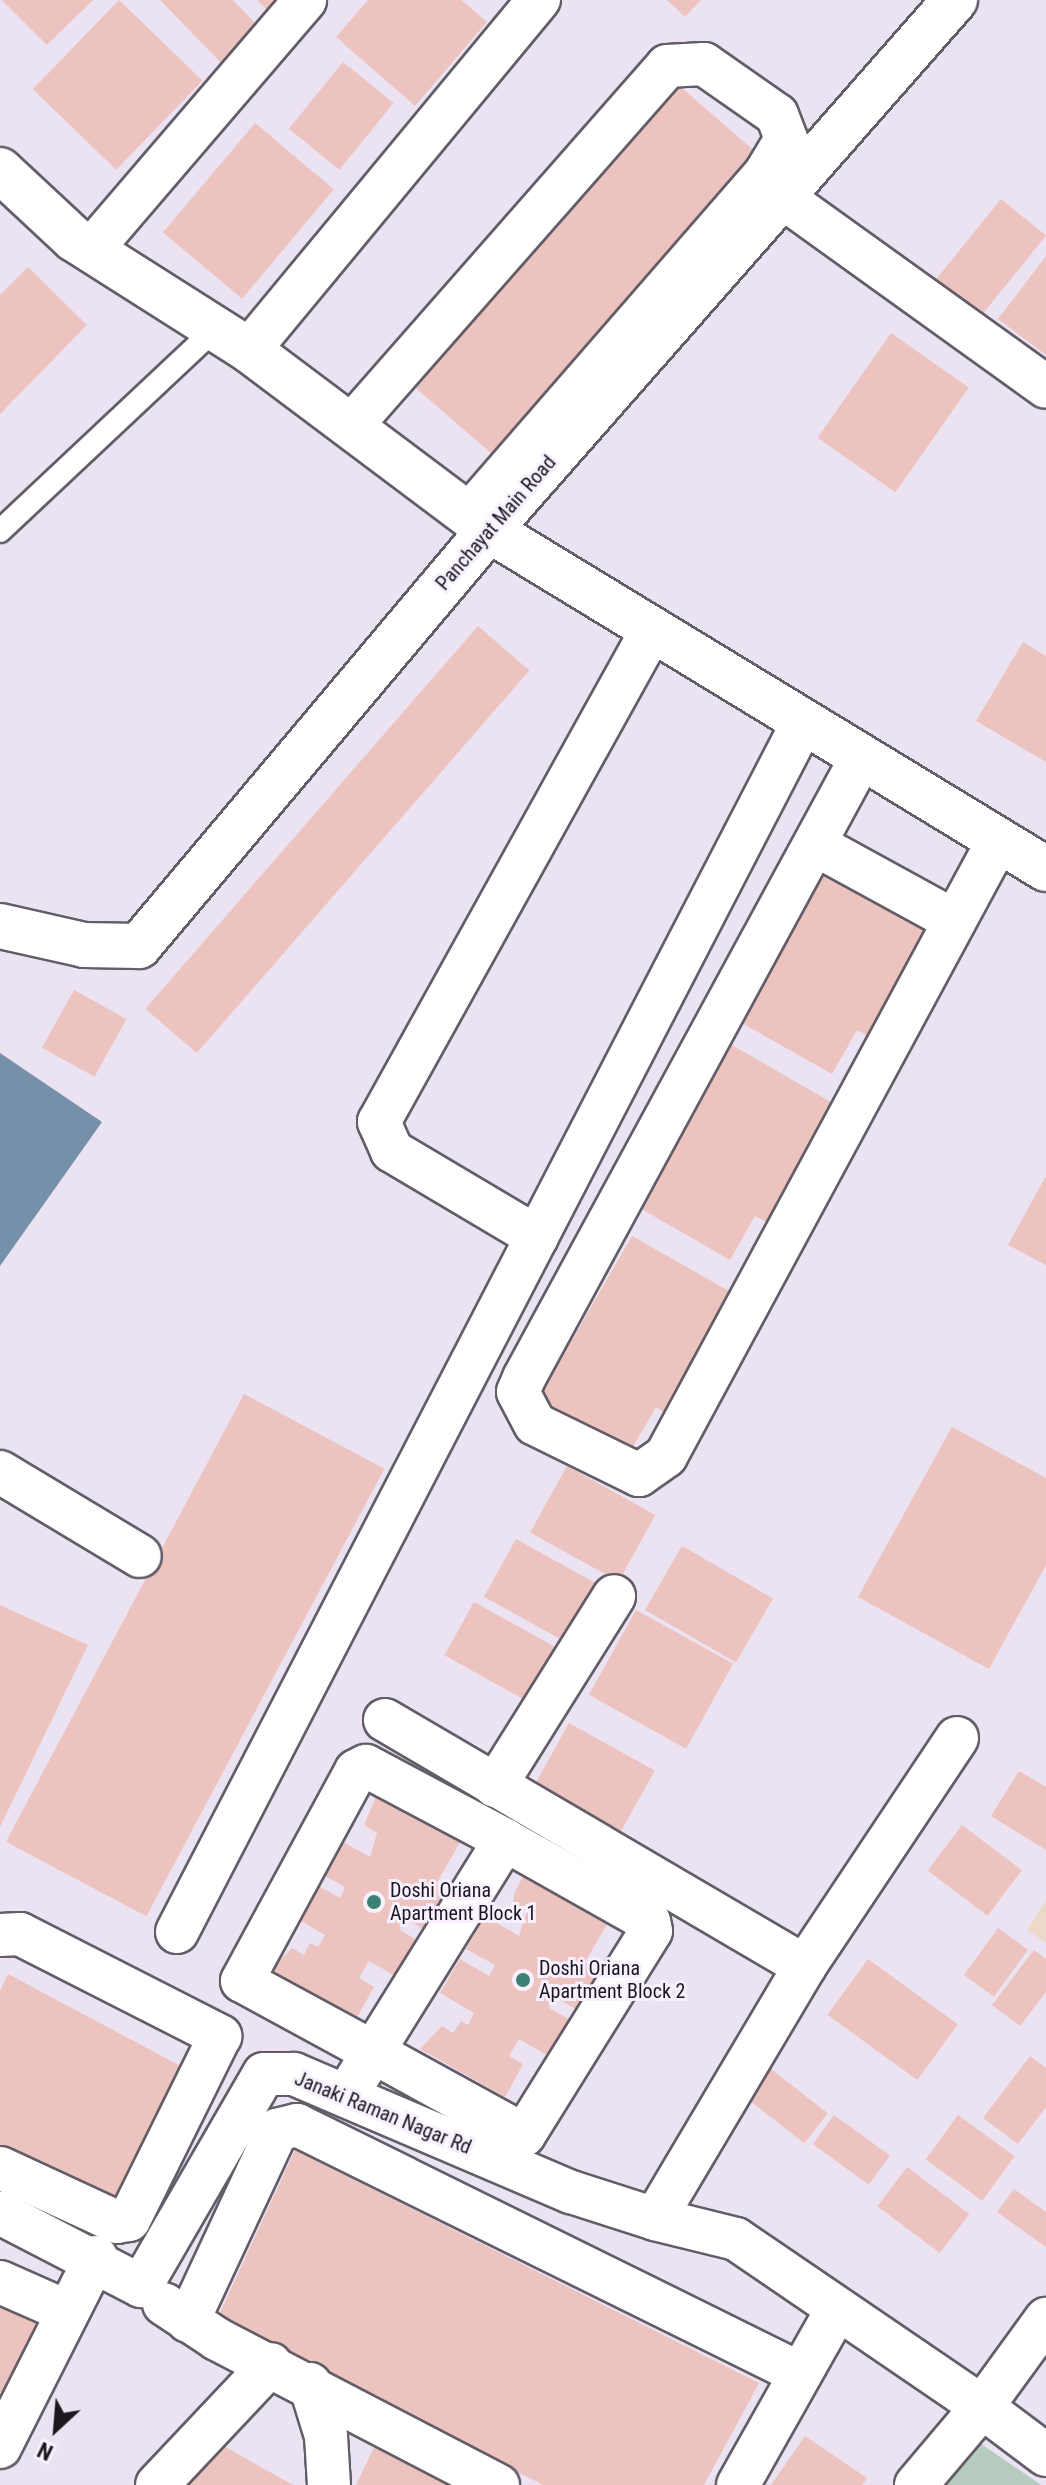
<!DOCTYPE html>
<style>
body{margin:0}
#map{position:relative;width:1046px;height:2485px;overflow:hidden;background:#ebe3f1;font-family:"Roboto Condensed",sans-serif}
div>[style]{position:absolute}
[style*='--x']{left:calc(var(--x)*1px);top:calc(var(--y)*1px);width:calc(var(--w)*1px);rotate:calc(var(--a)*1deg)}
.commercial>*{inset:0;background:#ecd9c9}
.green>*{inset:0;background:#b4cbbd}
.water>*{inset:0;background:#7690a9}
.building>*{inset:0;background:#edc3bf;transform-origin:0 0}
.roads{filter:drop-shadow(2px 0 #635d68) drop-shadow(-2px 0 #635d68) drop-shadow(0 2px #635d68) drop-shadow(0 -2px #635d68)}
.lane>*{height:22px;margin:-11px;padding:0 11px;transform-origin:11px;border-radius:11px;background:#fff}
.street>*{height:42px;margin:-21px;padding:0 21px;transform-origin:21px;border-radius:21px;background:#fff}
.secondary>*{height:44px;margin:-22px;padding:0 22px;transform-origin:22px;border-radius:22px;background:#fff}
.dots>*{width:22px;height:22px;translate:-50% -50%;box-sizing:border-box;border:4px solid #f8f0fe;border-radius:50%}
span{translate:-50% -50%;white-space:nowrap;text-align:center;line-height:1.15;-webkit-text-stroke:6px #f8f0fe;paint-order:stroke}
.street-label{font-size:20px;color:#1b181d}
.poi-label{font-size:20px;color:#1b181d}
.left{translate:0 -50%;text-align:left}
.north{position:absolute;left:16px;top:2389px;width:80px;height:80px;-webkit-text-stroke:6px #f8f0fe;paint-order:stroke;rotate:206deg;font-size:22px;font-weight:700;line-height:32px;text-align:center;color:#1b181d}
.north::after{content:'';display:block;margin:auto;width:28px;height:36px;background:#1b181d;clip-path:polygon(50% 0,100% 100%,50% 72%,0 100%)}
</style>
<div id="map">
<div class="commercial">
<i style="clip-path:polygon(1046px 1900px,1046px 1943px,1027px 1930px)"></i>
</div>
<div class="green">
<i style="clip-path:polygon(971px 2437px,1041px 2485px,931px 2485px)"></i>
</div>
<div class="water">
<i style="clip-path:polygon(0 1053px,102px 1122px,0 1266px)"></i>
</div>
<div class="building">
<i style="clip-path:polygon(2px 0,93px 0,47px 45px)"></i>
<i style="left:119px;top:0;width:116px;height:124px;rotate:44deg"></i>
<i style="clip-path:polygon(160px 0,233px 0,264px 32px,227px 69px)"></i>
<i style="clip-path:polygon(257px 0,289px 0,273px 16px)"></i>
<i style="clip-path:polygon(368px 0,461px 0,487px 22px,415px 106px,336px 37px)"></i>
<i style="clip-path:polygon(667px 0,701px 0,685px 17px)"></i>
<i style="left:343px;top:62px;width:65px;height:86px;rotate:39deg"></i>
<i style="left:674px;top:81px;width:120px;height:401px;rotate:41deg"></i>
<i style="left:255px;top:123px;width:103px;height:143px;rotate:40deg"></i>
<i style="left:1001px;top:199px;width:58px;height:106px;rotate:39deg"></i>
<i style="clip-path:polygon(1046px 256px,1046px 355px,998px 319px)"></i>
<i style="clip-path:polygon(28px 267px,87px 325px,0 414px,0 295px)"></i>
<i style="left:891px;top:333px;width:95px;height:128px;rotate:35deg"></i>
<i style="left:478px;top:626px;width:68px;height:507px;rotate:41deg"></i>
<i style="clip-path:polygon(1023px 642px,1046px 656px,1046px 762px,976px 721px)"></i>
<i style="clip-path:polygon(833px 859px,938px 919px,879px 1042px,857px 1030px,832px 1074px,740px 1022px)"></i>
<i style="left:74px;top:990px;width:60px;height:66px;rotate:29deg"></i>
<i style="clip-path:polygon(732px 1045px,836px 1105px,777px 1227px,755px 1216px,730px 1260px,638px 1207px)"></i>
<i style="clip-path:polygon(1046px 1176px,1046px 1265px,1008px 1245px)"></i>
<i style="clip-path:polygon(632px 1236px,736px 1295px,677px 1419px,656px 1407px,630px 1452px,538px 1399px)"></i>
<i style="left:244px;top:1394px;width:159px;height:507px;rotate:28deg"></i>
<i style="clip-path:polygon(952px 1427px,1046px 1478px,1046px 1565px,989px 1669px,858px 1597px)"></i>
<i style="left:567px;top:1466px;width:101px;height:76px;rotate:29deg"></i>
<i style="left:516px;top:1539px;width:98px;height:66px;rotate:29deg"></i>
<i style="left:682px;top:1546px;width:105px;height:74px;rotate:30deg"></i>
<i style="left:474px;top:1602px;width:103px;height:61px;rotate:29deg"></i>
<i style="clip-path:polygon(0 1605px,88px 1645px,0 1827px)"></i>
<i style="left:636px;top:1610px;width:111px;height:97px;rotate:29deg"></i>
<i style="left:569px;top:1723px;width:98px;height:73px;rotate:29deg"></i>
<i style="clip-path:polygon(1019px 1771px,1046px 1787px,1046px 1850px,991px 1816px)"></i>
<i style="clip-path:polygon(379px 1790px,462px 1839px,436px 1884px,454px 1894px,437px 1937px,406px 1919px,400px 1930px,430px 1948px,410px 1984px,369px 1961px,359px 1978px,374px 1987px,356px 2019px,270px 1971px,292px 1948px,304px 1955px,310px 1943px,318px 1947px,325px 1935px,291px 1915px,310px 1881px,340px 1898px,345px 1887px,316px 1871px,336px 1838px,370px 1857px,377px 1833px,364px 1825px)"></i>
<i style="left:962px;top:1825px;width:75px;height:57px;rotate:37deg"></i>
<i style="clip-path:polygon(528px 1868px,612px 1916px,585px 1962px,603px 1972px,586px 2015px,555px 1997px,549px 2008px,580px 2025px,559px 2062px,519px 2039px,509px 2056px,523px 2064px,505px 2097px,420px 2049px,442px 2026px,453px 2033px,461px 2021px,468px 2025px,474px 2013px,440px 1993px,460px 1959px,489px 1976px,495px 1965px,466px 1949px,485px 1916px,519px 1936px,527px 1911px,513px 1903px,515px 1891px)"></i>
<i style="left:998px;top:1928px;width:37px;height:58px;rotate:36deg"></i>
<i style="clip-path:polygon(1034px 1950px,1046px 1959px,1046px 1992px,1020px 2026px,992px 2005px)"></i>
<i style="left:868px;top:1959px;width:111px;height:69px;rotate:36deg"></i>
<i style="clip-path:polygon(8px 1974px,188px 2070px,124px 2205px,0 2152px,0 1991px)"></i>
<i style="clip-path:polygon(1030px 2056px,1046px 2068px,1046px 2107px,1018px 2144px,983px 2118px)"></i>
<i style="left:771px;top:2069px;width:72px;height:38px;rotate:38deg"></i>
<i style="left:834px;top:2115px;width:69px;height:36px;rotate:36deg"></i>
<i style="left:958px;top:2115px;width:70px;height:55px;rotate:36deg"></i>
<i style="clip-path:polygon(295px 2150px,759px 2383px,704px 2485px,543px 2485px,218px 2317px)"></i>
<i style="left:907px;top:2167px;width:78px;height:49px;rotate:37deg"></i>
<i style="clip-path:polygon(1014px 2189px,1046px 2212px,1046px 2247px,997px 2212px)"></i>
<i style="clip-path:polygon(0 2295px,57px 2323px,19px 2402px,0 2392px)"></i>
<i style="clip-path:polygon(380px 2435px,457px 2485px,356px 2485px)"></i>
<i style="clip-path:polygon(805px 2436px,867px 2478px,862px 2485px,771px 2485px)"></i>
<i style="clip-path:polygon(211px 2439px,293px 2485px,188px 2485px)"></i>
</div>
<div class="roads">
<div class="lane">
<i style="--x:0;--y:531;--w:296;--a:-43.2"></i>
</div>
<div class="street">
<i style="--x:782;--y:197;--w:325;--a:35.7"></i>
<i style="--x:91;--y:250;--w:329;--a:-49.4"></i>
<i style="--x:249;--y:350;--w:455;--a:-50.4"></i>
<i style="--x:351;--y:426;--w:479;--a:-48.7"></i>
<i style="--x:667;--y:66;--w:37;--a:-3"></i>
<i style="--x:704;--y:64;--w:89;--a:34.9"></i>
<i style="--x:777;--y:115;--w:26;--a:69"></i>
<i style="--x:786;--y:139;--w:41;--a:121"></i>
<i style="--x:765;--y:174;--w:451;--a:131"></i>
<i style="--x:860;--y:760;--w:703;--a:118.53"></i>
<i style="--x:524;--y:1378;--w:15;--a:113"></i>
<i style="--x:518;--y:1392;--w:36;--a:62"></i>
<i style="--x:535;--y:1424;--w:116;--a:26.1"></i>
<i style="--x:639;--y:1475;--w:33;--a:-35"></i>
<i style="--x:666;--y:1456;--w:699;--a:-61.64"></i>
<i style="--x:816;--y:845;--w:158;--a:28.7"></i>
<i style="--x:537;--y:1237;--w:169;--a:-149.3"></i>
<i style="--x:392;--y:1151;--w:32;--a:-114"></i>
<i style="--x:379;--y:1122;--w:563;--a:-60.98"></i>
<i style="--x:0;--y:1472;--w:163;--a:31"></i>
<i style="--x:385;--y:1720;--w:487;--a:30.4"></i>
<i style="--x:957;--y:1738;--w:274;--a:123.7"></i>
<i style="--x:805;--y:1966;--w:294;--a:120.7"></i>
<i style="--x:655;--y:2219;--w:83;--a:13.9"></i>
<i style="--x:736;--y:2239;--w:298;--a:34.3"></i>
<i style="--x:982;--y:2407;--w:109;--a:-54"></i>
<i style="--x:495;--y:1786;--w:224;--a:-57.9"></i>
<i style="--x:177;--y:1932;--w:1360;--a:-62.64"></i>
<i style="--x:0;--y:1935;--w:20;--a:-3"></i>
<i style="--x:20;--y:1934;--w:225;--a:27"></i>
<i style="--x:220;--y:2036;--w:205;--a:116.3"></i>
<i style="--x:129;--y:2220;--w:12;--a:171"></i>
<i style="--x:117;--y:2222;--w:129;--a:-155.2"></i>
<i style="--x:347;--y:2095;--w:50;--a:-58.8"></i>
<i style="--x:373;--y:2052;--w:149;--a:-151.5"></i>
<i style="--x:242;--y:1981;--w:239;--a:-61.5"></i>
<i style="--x:356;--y:1771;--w:11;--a:-27"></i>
<i style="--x:366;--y:1766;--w:157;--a:28"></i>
<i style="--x:505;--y:1840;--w:165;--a:29.4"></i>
<i style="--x:649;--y:1921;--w:10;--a:79"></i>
<i style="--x:651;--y:1931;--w:240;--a:121.9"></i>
<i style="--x:524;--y:2135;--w:172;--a:-151.2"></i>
<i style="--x:373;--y:2052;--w:250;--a:-58.1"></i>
<i style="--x:0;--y:2213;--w:159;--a:27.4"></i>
<i style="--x:141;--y:2286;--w:245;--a:-59.9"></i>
<i style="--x:264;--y:2074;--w:30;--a:0"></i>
<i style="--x:294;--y:2074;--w:301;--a:23.1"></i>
<i style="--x:571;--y:2192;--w:88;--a:17.8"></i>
<i style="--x:0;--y:2282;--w:74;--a:23.8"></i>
<i style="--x:164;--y:2304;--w:64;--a:33.4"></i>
<i style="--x:217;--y:2339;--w:317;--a:27.5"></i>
<i style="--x:188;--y:2321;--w:211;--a:-65"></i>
<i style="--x:277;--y:2130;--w:21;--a:-14"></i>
<i style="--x:297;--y:2125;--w:555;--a:26.29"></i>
<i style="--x:310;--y:2384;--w:54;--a:72.9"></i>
<i style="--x:326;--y:2436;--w:49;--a:86.5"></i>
<i style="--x:0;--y:2447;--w:213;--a:-63.2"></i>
<i style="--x:157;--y:2485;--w:166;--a:-46.7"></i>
<i style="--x:738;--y:2485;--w:202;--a:-60.6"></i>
<i style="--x:916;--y:2485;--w:102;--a:-49.8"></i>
<i style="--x:982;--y:2407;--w:80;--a:36.9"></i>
</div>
<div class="secondary">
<i style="--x:0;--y:170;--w:101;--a:43"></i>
<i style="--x:74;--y:239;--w:207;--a:32.4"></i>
<i style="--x:249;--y:350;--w:300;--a:36.9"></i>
<i style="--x:489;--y:530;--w:652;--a:31.33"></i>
<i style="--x:0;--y:926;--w:86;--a:12.7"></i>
<i style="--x:84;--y:945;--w:55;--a:1"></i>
<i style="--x:139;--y:946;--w:544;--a:-49.92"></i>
<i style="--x:489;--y:530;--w:706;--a:-48.68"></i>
</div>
</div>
<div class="dots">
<i style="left:374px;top:1902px;background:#3c8073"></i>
<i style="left:523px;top:1980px;background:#3c8073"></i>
</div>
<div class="street-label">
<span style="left:496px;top:523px;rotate:-49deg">Panchayat Main Road</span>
<span style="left:383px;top:2113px;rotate:22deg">Janaki Raman Nagar Rd</span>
</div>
<div class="poi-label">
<span class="left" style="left:390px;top:1902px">Doshi Oriana<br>Apartment Block 1</span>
<span class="left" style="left:539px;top:1980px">Doshi Oriana<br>Apartment Block 2</span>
</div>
<div class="north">N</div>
</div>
